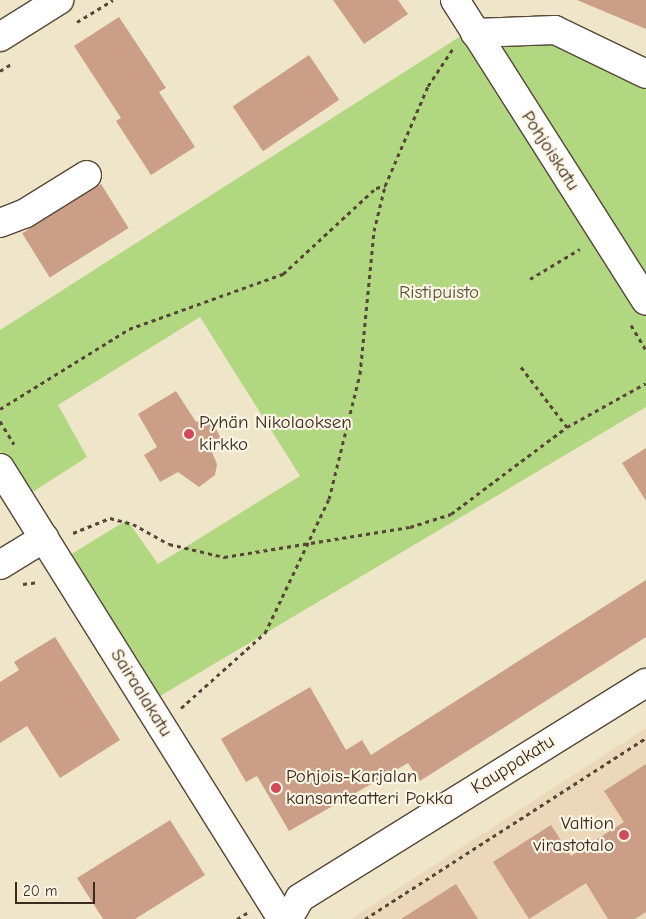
<!DOCTYPE html>
<meta charset="utf-8">
<style>
body{margin:0}
#map{position:relative;width:646px;height:919px;overflow:hidden;background:#efe6c9;font-family:"Comic Neue",sans-serif}
div>[style]{position:absolute}
[style*='--x']{left:calc(var(--x)*1px);top:calc(var(--y)*1px);width:calc(var(--w)*1px);rotate:calc(var(--a)*1deg)}
.built>*{inset:0;background:#ebd8ba}
.green>*{inset:0;background:#b1d781}
.building>*{inset:0;background:#cb9e88;transform-origin:0 0}
.path>*{height:3px;margin-top:-1.5px;transform-origin:0;background:repeating-linear-gradient(90deg,#564638 0 4px,transparent 0 8px)}
.roads{filter:drop-shadow(1px 0 #564638) drop-shadow(-1px 0 #564638) drop-shadow(0 1px #564638) drop-shadow(0 -1px #564638)}
.minor>*{height:28px;margin:-14px;padding:0 14px;transform-origin:14px;border-radius:14px;background:#fff}
.major>*{height:28px;margin:-14px;padding:0 14px;transform-origin:14px;border-radius:14px;background:#fff}
.dots>*{width:14px;height:14px;translate:-50% -50%;box-sizing:border-box;border:2px solid #fcf5e5;border-radius:50%}
span{translate:-50% -50%;white-space:nowrap;text-align:center;line-height:1.15;-webkit-text-stroke:4.5px #fcf5e5;paint-order:stroke}
.street-label{font-size:19px;color:#3b2a1e}
.park-label{font-size:19px;color:#585537}
.poi-label{font-size:19px;color:#3b2a1e}
.left{translate:0 -50%;text-align:left}
.right{translate:-100% -50%;text-align:right}
.scale{position:absolute;left:15px;top:882px;width:80px;height:22px;box-sizing:border-box;border:2px solid #3b2a1e;border-top:0;padding-left:6px;font-size:15px;line-height:18px;white-space:nowrap;color:#3b2a1e;-webkit-text-stroke:4px #fcf5e5;paint-order:stroke}
</style>
<div id="map">
<div class="built">
<i style="clip-path:polygon(646px 728px,646px 919px,351px 919px)"></i>
</div>
<div class="green">
<i style="clip-path:polygon(481px 23px,646px 62px,646px 407px,155px 699px,65px 558px,127px 520px,158px 564px,300px 476px,200px 317px,58px 405px,87px 457px,28px 495px,0 451px,0 330px)"></i>
</div>
<div class="building">
<i style="clip-path:polygon(333px 0,398px 0,408px 14px,364px 44px)"></i>
<i style="clip-path:polygon(577px 0,646px 0,646px 29px)"></i>
<i style="clip-path:polygon(119px 17px,166px 88px,159px 92px,195px 147px,151px 175px,116px 121px,121px 118px,74px 46px)"></i>
<i style="left:309px;top:55px;width:54px;height:92px;rotate:56deg"></i>
<i style="left:101px;top:184px;width:52px;height:93px;rotate:58deg"></i>
<i style="clip-path:polygon(176px 391px,196px 422px,209px 416px,222px 440px,211px 450px,217px 464px,215px 475px,199px 487px,178px 472px,160px 482px,144px 455px,157px 447px,138px 414px)"></i>
<i style="clip-path:polygon(646px 448px,646px 501px,622px 463px)"></i>
<i style="clip-path:polygon(646px 580px,646px 637px,420px 781px,408px 763px,289px 831px,257px 776px,246px 782px,221px 739px,310px 687px,346px 750px,362px 740px,371px 755px)"></i>
<i style="clip-path:polygon(55px 637px,120px 740px,60px 778px,27px 726px,0 743px,0 682px,19px 670px,14px 662px)"></i>
<i style="clip-path:polygon(646px 764px,646px 912px,635px 919px,608px 919px,586px 883px,529px 919px,493px 862px,551px 825px,571px 856px,624px 822px,604px 791px)"></i>
<i style="clip-path:polygon(170px 820px,205px 875px,135px 919px,103px 919px,77px 878px)"></i>
<i style="clip-path:polygon(456px 884px,478px 919px,401px 919px)"></i>
</div>
<div class="path">
<i style="--x:77;--y:22;--w:42;--a:-31.4"></i>
<i style="--x:0;--y:71;--w:15;--a:-32"></i>
<i style="--x:530;--y:279;--w:58;--a:-31"></i>
<i style="--x:631;--y:325;--w:29;--a:59"></i>
<i style="--x:521;--y:367;--w:76;--a:52.5"></i>
<i style="--x:0;--y:409;--w:152;--a:-31.8"></i>
<i style="--x:129;--y:329;--w:164;--a:-19.7"></i>
<i style="--x:283;--y:274;--w:127;--a:-42.8"></i>
<i style="--x:376;--y:188;--w:9;--a:-13"></i>
<i style="--x:385;--y:186;--w:109;--a:-66.7"></i>
<i style="--x:428;--y:86;--w:47;--a:-56.3"></i>
<i style="--x:0;--y:421;--w:27;--a:59"></i>
<i style="--x:73;--y:533;--w:40;--a:-22"></i>
<i style="--x:110;--y:518;--w:24;--a:15"></i>
<i style="--x:133;--y:524;--w:41;--a:29.1"></i>
<i style="--x:169;--y:544;--w:57;--a:13.3"></i>
<i style="--x:224;--y:557;--w:188;--a:-9.2"></i>
<i style="--x:410;--y:527;--w:43;--a:-17.6"></i>
<i style="--x:451;--y:514;--w:145;--a:-36.9"></i>
<i style="--x:567;--y:427;--w:90;--a:-29.1"></i>
<i style="--x:23;--y:584;--w:16;--a:-7"></i>
<i style="--x:181;--y:708;--w:113;--a:-41.8"></i>
<i style="--x:265;--y:633;--w:148;--a:-64.5"></i>
<i style="--x:329;--y:499;--w:129;--a:-76.1"></i>
<i style="--x:360;--y:374;--w:144;--a:-84.4"></i>
<i style="--x:374;--y:231;--w:46;--a:-76.3"></i>
<i style="--x:237;--y:919;--w:12;--a:-31"></i>
<i style="--x:365;--y:919;--w:334;--a:-32.8"></i>
</div>
<div class="roads">
<div class="minor">
<i style="--x:455;--y:0;--w:356;--a:57.6"></i>
<i style="--x:475;--y:33;--w:80;--a:-2.1"></i>
<i style="--x:555;--y:30;--w:101;--a:25.8"></i>
<i style="--x:0;--y:223;--w:26;--a:-21"></i>
<i style="--x:24;--y:214;--w:74;--a:-31.8"></i>
<i style="--x:0;--y:468;--w:532;--a:57.98"></i>
<i style="--x:0;--y:565;--w:52;--a:-31.5"></i>
<i style="--x:288;--y:919;--w:24;--a:-60"></i>
<i style="--x:300;--y:898;--w:407;--a:-31.9"></i>
</div>
<div class="major">
<i style="--x:0;--y:37;--w:70;--a:-32.1"></i>
</div>
</div>
<div class="dots">
<i style="left:189px;top:434px;background:#d1495b"></i>
<i style="left:276px;top:788px;background:#d1495b"></i>
<i style="left:624px;top:835px;background:#d1495b"></i>
</div>
<div class="street-label">
<span style="left:550px;top:151px;rotate:57deg">Pohjoiskatu</span>
<span style="left:141px;top:693px;rotate:58deg">Sairaalakatu</span>
<span style="left:513px;top:765px;rotate:-32deg">Kauppakatu</span>
</div>
<div class="park-label">
<span style="left:439px;top:293px">Ristipuisto</span>
</div>
<div class="poi-label">
<span class="left" style="left:199px;top:434px">Pyhän Nikolaoksen<br>kirkko</span>
<span class="left" style="left:286px;top:788px">Pohjois-Karjalan<br>kansanteatteri Pokka</span>
<span class="right" style="left:614px;top:835px">Valtion<br>virastotalo</span>
</div>
<div class="scale">20 m</div>
</div>
